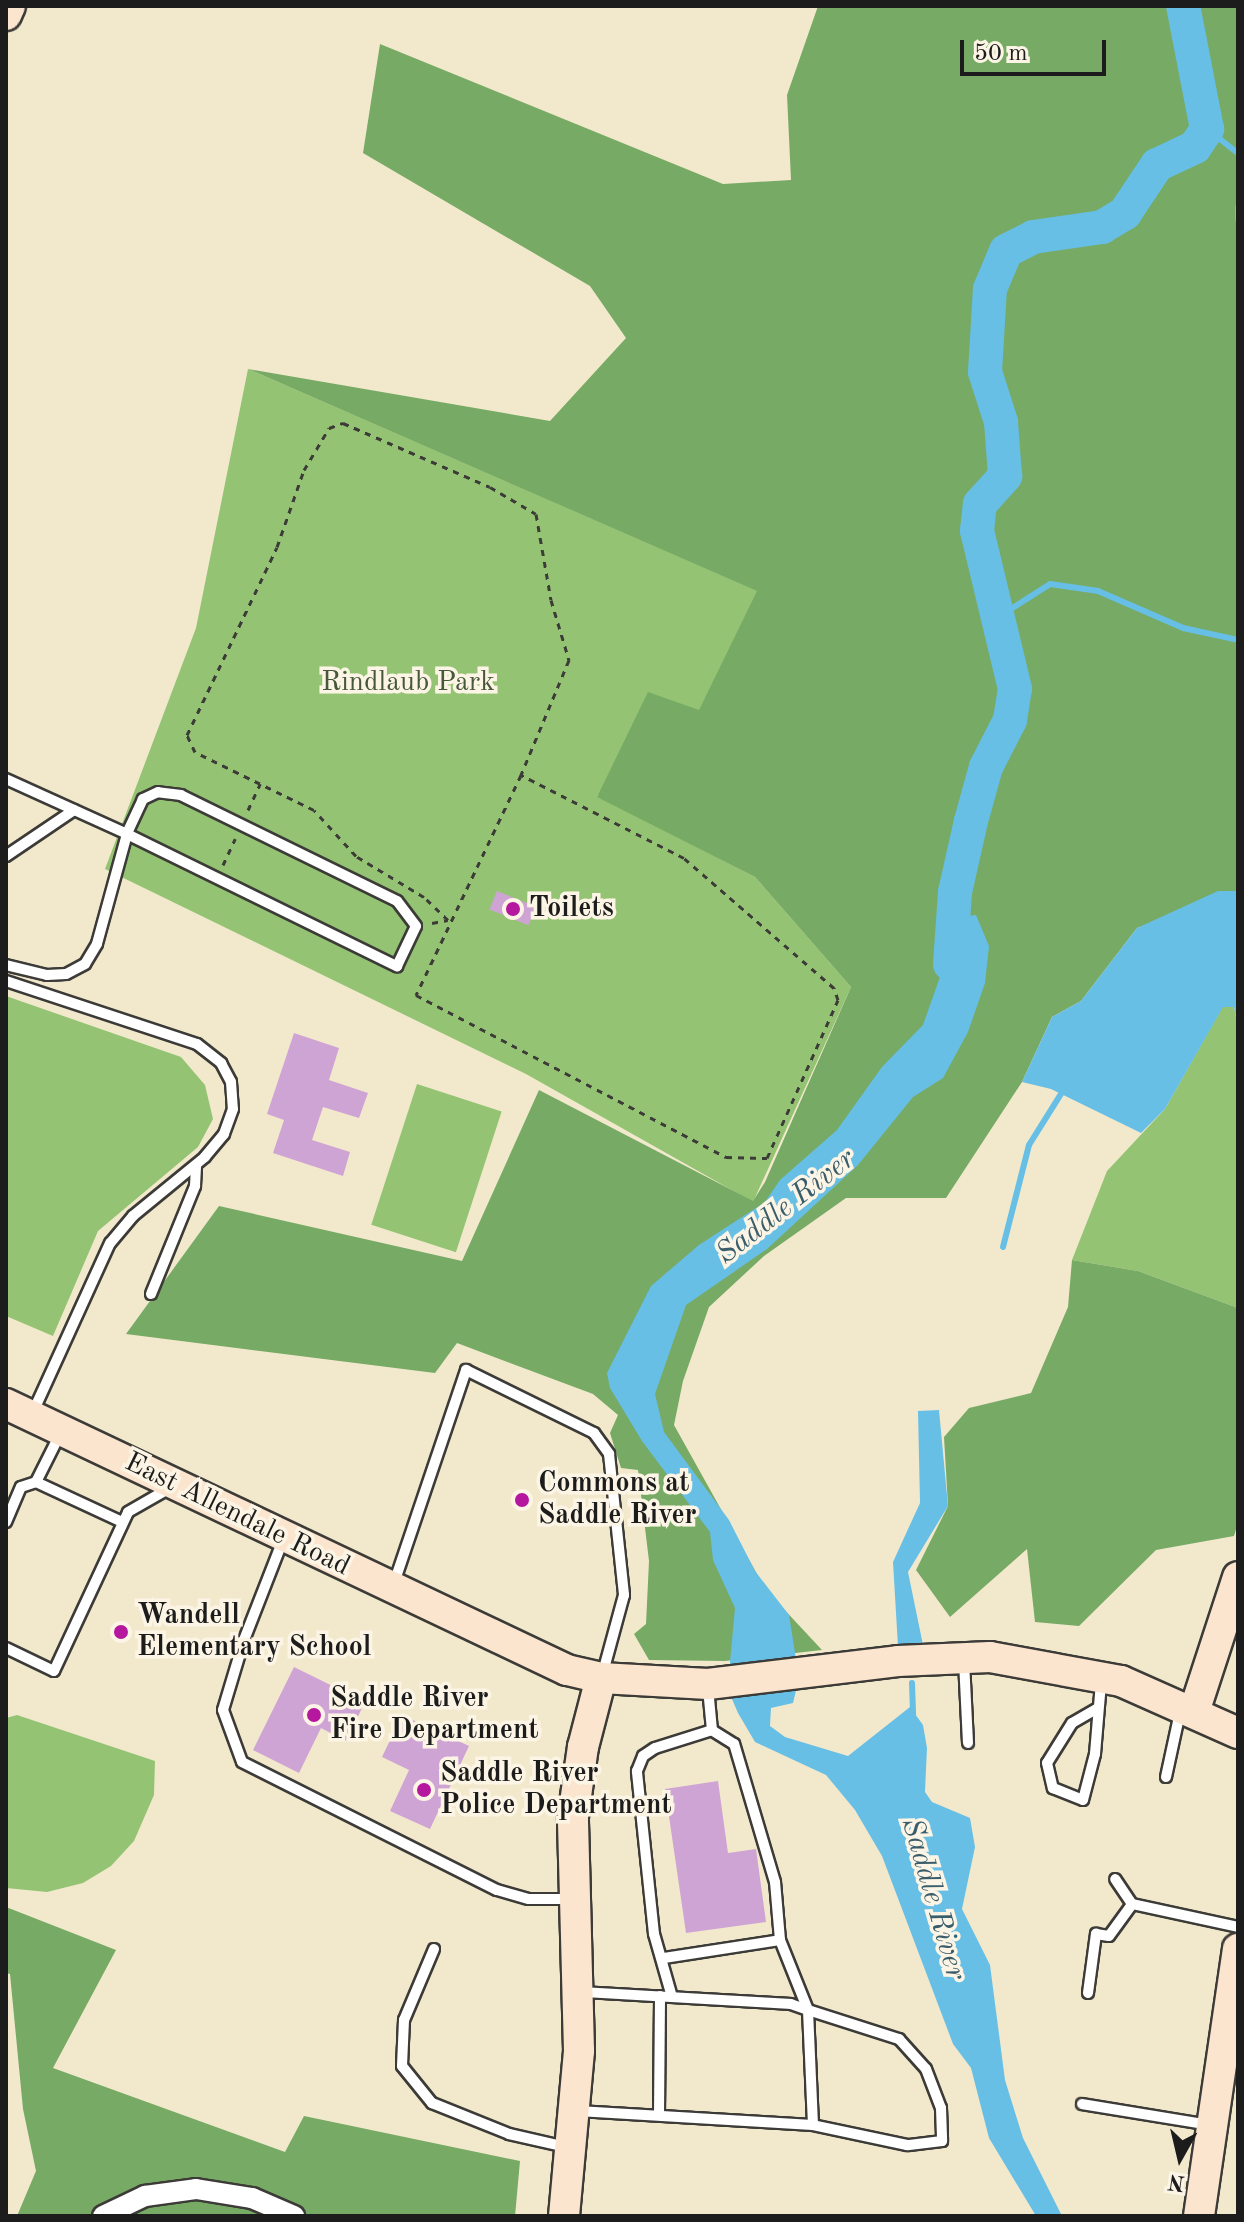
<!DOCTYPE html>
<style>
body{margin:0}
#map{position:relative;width:1244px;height:2222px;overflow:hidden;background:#f2e9cd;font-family:"Old Standard TT",serif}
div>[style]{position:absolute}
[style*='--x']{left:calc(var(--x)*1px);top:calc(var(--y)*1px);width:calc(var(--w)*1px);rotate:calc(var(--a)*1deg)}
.green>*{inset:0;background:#94c473;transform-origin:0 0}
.forest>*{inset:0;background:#77aa65}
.water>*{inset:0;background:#68bfe5}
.stream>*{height:6px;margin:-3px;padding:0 3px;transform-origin:3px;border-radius:3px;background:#68bfe5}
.river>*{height:34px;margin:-17px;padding:0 17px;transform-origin:17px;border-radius:17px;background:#68bfe5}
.building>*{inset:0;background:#cea4d5;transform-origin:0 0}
.path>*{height:3px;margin-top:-1.5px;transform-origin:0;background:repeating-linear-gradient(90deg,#3c3b37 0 6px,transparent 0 12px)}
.roads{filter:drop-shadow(2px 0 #3c3b37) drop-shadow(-2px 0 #3c3b37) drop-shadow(0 2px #3c3b37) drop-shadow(0 -2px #3c3b37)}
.lane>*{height:10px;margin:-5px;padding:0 5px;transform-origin:5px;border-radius:5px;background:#fff}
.street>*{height:20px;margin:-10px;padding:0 10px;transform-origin:10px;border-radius:10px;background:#fff}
.secondary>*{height:30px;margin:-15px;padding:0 15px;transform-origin:15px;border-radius:15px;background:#fce5cf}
.dots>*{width:22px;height:22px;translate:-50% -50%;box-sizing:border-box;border:4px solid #fcf5e5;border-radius:50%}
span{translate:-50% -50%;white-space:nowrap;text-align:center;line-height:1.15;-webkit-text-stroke:7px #fcf5e5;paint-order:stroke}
.park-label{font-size:28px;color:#46573a}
.poi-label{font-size:28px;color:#1c1c1c;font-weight:700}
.left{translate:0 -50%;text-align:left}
.street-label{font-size:28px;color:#1c1c1c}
.water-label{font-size:30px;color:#3a5d6c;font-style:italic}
.frame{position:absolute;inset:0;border:8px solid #1c1c1c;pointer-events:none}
.north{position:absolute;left:1140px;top:2118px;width:80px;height:80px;-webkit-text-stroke:6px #fcf5e5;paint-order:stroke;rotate:188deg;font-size:22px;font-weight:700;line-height:32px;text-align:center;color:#1c1c1c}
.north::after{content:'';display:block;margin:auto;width:28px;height:36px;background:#1c1c1c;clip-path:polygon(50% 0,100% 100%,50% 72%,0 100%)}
.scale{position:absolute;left:960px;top:40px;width:146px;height:36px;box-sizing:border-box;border:4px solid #1c1c1c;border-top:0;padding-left:10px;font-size:24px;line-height:28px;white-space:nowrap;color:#1c1c1c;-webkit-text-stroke:6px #fcf5e5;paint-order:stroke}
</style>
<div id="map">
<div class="green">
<i style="clip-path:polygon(248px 369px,758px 591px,699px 711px,597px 796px,755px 877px,851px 987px,753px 1202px,526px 1074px,105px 869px,196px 628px)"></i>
<i style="clip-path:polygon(6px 996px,181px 1057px,205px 1085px,213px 1119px,198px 1147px,98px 1231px,53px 1336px,6px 1316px)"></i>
<i style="clip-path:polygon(1223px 1006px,1234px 1007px,1238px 1028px,1238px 1308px,1138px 1271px,1072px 1260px,1107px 1171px,1165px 1109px)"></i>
<i style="left:417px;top:1084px;width:89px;height:148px;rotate:18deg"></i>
<i style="clip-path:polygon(17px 1715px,155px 1761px,154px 1795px,134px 1841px,111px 1866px,83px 1883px,47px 1892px,6px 1888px,6px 1718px)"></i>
</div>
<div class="forest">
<i style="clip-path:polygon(818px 6px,1238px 6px,1238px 891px,1137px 928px,1081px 1001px,1052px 1017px,1022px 1082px,946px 1198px,846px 1198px,764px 1256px,709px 1307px,683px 1381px,674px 1425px,766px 1590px,822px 1650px,725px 1661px,649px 1660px,634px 1634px,646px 1624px,649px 1561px,638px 1470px,621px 1468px,610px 1433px,618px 1415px,593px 1394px,457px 1343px,435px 1373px,126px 1334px,219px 1206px,462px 1261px,539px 1090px,753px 1201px,765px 1182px,851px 987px,755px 877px,597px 797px,648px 692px,699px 710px,757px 591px,248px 369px,550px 421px,626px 338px,590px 286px,363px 153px,380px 44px,723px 184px,791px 180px,787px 95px)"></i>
<i style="clip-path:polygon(1072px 1260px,1138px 1271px,1238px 1308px,1238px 1523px,1234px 1536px,1156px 1550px,1079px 1626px,1035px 1622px,1027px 1549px,950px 1617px,916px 1570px,948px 1506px,944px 1437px,969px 1408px,1031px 1393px,1068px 1307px)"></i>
<i style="clip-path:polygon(6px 1907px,116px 1950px,53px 2068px,285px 2152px,304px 2116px,520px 2161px,515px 2216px,17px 2216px,36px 2171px,23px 2109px,10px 1974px,6px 1973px)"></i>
</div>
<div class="water">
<i style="clip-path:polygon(1218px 891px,1238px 891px,1238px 1028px,1234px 1007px,1223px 1007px,1165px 1109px,1141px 1133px,1051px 1089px,1022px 1082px,1052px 1017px,1081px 1001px,1137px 928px)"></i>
<i style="clip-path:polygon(976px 915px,989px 946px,985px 983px,968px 1032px,943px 1078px,913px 1097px,858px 1165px,767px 1249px,686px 1305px,655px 1394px,664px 1432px,729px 1520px,755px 1571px,789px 1615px,799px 1678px,793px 1703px,771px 1708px,770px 1726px,785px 1737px,848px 1756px,910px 1707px,923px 1725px,927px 1748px,925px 1792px,932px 1802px,970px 1818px,975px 1847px,962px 1909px,990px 1965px,1005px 2080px,1023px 2138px,1062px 2216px,1036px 2216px,989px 2138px,971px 2068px,953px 2044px,882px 1856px,855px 1810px,826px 1775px,755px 1742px,738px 1713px,732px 1699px,730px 1662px,735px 1608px,713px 1560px,710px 1532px,642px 1441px,610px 1388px,607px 1373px,651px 1286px,699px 1245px,765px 1202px,780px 1180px,837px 1130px,882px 1067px,923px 1025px,941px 974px,945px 919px)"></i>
<i style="clip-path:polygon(939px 1410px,948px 1506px,908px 1572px,923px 1645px,898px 1647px,893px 1562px,920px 1503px,918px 1411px)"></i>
</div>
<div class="stream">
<i style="--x:1207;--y:129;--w:39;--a:38"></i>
<i style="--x:1238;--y:207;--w:12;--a:90"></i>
<i style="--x:1000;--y:616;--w:59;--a:-32.6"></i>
<i style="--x:1050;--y:584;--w:49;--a:8.3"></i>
<i style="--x:1098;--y:591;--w:93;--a:23.5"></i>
<i style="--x:1183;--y:628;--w:56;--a:12.3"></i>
<i style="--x:1003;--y:1247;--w:105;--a:-75.7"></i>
<i style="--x:1029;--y:1145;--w:60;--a:-57.9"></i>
<i style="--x:912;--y:1683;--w:32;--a:88"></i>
</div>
<div class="river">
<i style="--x:950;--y:964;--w:72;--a:-86"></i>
<i style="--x:955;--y:892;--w:73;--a:-77.3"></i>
<i style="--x:971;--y:821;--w:56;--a:-74.5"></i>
<i style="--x:986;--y:767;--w:53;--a:-62.9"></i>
<i style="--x:1010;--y:720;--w:31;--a:-81"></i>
<i style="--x:1015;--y:689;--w:163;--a:-103.5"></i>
<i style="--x:977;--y:531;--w:27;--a:-84"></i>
<i style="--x:980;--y:504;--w:38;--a:-48"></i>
<i style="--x:1005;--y:476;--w:54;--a:-94.2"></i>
<i style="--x:1001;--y:422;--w:52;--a:-107.7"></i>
<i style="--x:985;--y:372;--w:83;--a:-86.6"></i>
<i style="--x:990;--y:289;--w:41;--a:-67.2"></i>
<i style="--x:1006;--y:251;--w:30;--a:-27"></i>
<i style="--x:1033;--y:237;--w:70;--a:-8.2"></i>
<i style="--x:1102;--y:227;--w:27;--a:-31"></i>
<i style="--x:1125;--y:213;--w:58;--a:-56.3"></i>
<i style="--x:1157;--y:165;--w:42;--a:-25.3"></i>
<i style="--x:1195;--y:147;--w:22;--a:-56"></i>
<i style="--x:1207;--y:129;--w:125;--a:-101"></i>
</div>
<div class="building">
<i style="left:497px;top:891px;width:42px;height:20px;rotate:22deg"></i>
<i style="clip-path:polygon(294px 1033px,339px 1048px,329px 1080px,368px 1093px,359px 1118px,323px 1107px,312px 1140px,350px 1152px,343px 1176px,273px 1153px,284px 1120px,267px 1114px)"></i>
<i style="clip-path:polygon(294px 1667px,365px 1702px,346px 1741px,321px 1728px,299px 1773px,253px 1750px)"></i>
<i style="clip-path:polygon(402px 1715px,469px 1746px,430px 1829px,390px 1811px,409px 1770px,382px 1757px)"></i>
<i style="clip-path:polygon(718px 1781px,728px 1853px,756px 1849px,766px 1922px,686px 1933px,665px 1789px)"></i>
</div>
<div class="path">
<i style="--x:248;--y:810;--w:29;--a:-65"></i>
<i style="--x:223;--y:865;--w:29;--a:-65"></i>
<i style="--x:448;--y:920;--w:33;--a:-136"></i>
<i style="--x:424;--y:897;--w:79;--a:-148.9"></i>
<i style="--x:356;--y:856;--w:62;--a:-132.4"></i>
<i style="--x:314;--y:810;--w:132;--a:-154"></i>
<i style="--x:195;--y:752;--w:19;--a:-115"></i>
<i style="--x:187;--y:735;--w:208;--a:-64.4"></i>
<i style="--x:277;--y:547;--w:82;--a:-70.7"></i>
<i style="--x:304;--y:470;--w:49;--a:-59.2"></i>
<i style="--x:329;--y:428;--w:15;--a:-20"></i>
<i style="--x:343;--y:423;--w:160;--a:23.5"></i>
<i style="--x:490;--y:487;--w:53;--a:30.4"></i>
<i style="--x:536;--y:514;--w:87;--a:80.1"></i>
<i style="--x:551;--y:600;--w:63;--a:73.3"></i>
<i style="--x:569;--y:660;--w:125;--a:112.7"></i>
<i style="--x:521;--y:775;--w:244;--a:115.5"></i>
<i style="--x:416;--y:995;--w:350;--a:27.6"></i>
<i style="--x:726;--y:1157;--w:41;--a:1.4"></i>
<i style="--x:767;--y:1158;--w:173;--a:-65.8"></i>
<i style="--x:838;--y:1000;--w:13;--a:-108"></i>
<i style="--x:834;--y:988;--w:198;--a:-139.1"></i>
<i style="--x:684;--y:858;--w:183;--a:-153"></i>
<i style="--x:432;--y:923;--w:16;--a:-11"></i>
</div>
<div class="roads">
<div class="lane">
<i style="--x:6;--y:779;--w:133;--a:24.4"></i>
<i style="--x:127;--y:834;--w:301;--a:26.1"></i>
<i style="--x:397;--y:966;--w:44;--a:-64.6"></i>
<i style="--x:416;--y:926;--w:31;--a:-127"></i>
<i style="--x:397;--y:901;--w:241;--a:-153.9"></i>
<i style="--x:181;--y:795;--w:23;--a:-173"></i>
<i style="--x:158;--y:792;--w:17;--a:155"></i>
<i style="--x:143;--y:799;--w:38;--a:115"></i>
<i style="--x:127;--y:834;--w:114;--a:105.3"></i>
<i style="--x:97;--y:944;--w:23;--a:121"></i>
<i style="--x:85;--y:964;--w:21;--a:152"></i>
<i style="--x:66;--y:974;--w:19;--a:177"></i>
<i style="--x:47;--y:975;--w:42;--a:-166.3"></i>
<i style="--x:6;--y:856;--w:82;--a:-34.1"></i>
<i style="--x:6;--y:981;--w:201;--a:18.3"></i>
<i style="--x:197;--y:1044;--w:31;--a:38"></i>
<i style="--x:221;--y:1063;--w:21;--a:62"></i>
<i style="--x:231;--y:1082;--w:27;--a:86"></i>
<i style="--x:233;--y:1109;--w:27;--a:110"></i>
<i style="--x:224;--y:1134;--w:30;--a:130"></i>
<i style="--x:205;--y:1157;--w:93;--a:140.7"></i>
<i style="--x:133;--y:1216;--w:35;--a:130"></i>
<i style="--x:110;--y:1243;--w:188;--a:114.5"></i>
<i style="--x:151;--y:1294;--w:117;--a:-67.8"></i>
<i style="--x:195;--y:1186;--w:21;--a:-87"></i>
<i style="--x:36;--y:1482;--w:95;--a:24.9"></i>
<i style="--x:6;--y:1522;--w:38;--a:-67"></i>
<i style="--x:21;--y:1487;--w:16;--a:-18"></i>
<i style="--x:36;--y:1482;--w:56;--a:-63.4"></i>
<i style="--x:283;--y:1540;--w:107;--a:111.3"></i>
<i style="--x:244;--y:1640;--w:73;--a:106.7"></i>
<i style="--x:223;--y:1710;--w:55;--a:69.9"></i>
<i style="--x:242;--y:1762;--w:285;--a:26.7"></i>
<i style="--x:497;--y:1890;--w:33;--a:16"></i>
<i style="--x:529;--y:1899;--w:44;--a:0"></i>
<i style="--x:394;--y:1583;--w:225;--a:-71.3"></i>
<i style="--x:466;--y:1370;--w:143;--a:26.2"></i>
<i style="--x:594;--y:1433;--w:26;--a:54"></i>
<i style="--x:609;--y:1454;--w:142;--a:83.9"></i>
<i style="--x:624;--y:1595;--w:84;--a:105.2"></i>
<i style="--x:6;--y:1648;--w:53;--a:25.6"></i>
<i style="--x:54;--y:1671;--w:175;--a:-65"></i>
<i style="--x:128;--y:1512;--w:46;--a:-29.9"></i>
<i style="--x:964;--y:1661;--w:82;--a:87.2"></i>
<i style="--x:708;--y:1688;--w:42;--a:84.6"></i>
<i style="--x:1098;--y:1708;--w:30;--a:150"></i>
<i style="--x:1072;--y:1723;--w:47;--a:122"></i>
<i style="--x:1047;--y:1763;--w:26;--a:77"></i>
<i style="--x:1053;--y:1788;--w:32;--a:22"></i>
<i style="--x:1083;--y:1800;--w:48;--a:-75.4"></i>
<i style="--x:1095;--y:1754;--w:72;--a:-85.2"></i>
<i style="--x:1166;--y:1777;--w:66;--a:-77.8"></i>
<i style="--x:1132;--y:1904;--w:108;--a:12.2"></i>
<i style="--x:780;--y:1940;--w:75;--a:68.2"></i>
<i style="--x:808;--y:2010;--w:96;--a:17.7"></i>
<i style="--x:899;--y:2039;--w:40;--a:48"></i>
<i style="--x:926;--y:2069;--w:42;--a:69"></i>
<i style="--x:941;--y:2108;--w:33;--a:88"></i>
<i style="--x:942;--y:2141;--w:35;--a:173"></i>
<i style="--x:907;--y:2145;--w:96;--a:-168"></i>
<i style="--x:434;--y:1949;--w:77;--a:112.9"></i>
<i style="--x:404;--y:2020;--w:46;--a:92.5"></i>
<i style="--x:402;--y:2066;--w:48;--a:51"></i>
<i style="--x:432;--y:2103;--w:83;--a:21.9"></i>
<i style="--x:509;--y:2134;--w:58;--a:12.8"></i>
<i style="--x:664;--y:1958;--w:117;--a:-8.8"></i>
<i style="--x:780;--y:1940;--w:58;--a:-94.9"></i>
<i style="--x:775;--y:1882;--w:144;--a:-106.5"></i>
<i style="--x:734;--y:1744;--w:26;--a:-148"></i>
<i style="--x:1088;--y:1993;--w:60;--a:-82.3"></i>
<i style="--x:1096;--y:1934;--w:13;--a:9"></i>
<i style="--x:1109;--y:1936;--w:39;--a:-54"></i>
<i style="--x:1132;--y:1904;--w:30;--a:-124"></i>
<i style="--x:672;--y:1997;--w:66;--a:-105.9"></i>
<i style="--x:654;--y:1934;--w:164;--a:-96"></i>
<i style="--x:637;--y:1771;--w:16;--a:-68"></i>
<i style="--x:643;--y:1756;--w:14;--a:-34"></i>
<i style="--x:655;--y:1748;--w:60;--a:-17.5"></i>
<i style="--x:1082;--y:2104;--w:130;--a:9.3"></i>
<i style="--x:578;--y:2111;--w:235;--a:3.4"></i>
<i style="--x:813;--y:2125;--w:115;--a:-92.5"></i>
<i style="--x:808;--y:2010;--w:18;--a:-161"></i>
<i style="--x:791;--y:2004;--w:210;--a:-176.7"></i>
<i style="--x:659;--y:2114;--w:118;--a:-89.5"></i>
</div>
<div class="street">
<i style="--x:103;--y:2216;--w:47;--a:-25.5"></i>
<i style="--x:145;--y:2196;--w:51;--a:-7.8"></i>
<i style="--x:196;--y:2189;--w:57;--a:9.1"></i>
<i style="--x:252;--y:2198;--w:46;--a:23.2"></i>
</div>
<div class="secondary">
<i style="--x:6;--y:15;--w:10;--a:-66"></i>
<i style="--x:6;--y:1404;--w:621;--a:25.37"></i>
<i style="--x:567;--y:1670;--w:35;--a:13"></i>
<i style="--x:601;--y:1678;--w:107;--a:3.2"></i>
<i style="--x:708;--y:1684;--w:191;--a:-6.9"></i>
<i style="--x:898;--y:1661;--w:92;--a:-2.5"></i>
<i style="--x:990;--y:1657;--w:133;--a:10.4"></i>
<i style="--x:1121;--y:1681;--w:128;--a:24"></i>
<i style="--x:1194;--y:1712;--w:142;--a:-71.9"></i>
<i style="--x:564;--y:2216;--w:166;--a:-84.8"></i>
<i style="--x:579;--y:2051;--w:234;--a:-91.5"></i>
<i style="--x:573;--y:1817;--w:71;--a:-81.9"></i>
<i style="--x:583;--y:1747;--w:71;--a:-75.4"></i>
<i style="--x:1199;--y:2216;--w:270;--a:-81.7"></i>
</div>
</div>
<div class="dots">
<i style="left:513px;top:909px;background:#b5179e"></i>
<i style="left:522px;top:1500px;background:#b5179e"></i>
<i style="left:121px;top:1632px;background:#b5179e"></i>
<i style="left:314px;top:1715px;background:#b5179e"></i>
<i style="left:424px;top:1790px;background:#b5179e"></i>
</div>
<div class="park-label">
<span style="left:408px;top:683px">Rindlaub Park</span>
</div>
<div class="poi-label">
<span class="left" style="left:529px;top:909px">Toilets</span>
<span class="left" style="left:538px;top:1500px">Commons at<br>Saddle River</span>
<span class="left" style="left:137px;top:1632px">Wandell<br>Elementary School</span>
<span class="left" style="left:330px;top:1715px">Saddle River<br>Fire Department</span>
<span class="left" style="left:440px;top:1790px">Saddle River<br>Police Department</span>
</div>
<div class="street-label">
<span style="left:237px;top:1515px;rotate:26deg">East Allendale Road</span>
</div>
<div class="water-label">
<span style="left:786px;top:1207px;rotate:-38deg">Saddle River</span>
<span style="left:933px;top:1899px;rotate:74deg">Saddle River</span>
</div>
<div class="frame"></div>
<div class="north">N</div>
<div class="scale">50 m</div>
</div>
